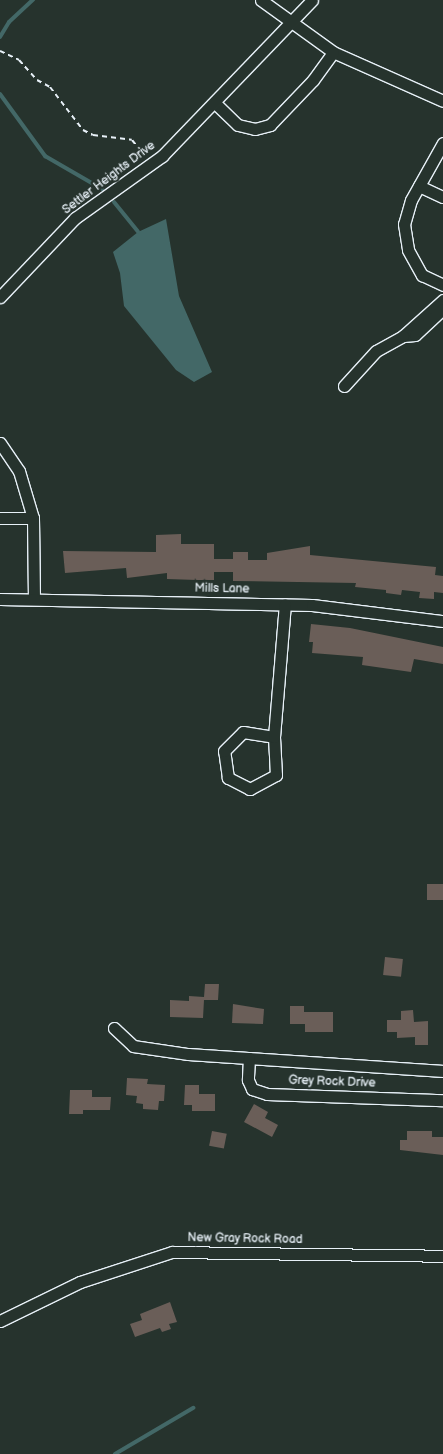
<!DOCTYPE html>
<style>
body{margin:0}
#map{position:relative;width:443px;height:1454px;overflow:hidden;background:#26332d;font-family:"Balsamiq Sans",sans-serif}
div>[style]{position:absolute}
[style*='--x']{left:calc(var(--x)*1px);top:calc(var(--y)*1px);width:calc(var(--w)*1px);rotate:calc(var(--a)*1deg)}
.water>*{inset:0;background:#436867}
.stream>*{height:4px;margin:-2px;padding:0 2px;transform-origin:2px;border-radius:2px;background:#436867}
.building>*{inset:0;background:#6a5e58;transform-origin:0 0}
.path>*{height:2px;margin-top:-1px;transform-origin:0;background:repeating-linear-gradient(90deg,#e8f1f8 0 5px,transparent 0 9px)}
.roads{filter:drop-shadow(1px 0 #e8f1f8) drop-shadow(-1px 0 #e8f1f8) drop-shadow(0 1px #e8f1f8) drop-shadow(0 -1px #e8f1f8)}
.minor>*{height:11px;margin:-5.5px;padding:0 5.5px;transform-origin:5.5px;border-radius:5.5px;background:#26332d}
span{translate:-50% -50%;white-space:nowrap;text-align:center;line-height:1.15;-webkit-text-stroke:4.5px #26332d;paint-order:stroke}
.street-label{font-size:12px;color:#e8f1f8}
</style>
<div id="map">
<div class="water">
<i style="clip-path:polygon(166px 219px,179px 296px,212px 372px,194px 382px,176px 370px,124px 306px,120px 273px,113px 252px,138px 232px)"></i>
</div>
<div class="stream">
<i style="--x:0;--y:37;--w:17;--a:-59"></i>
<i style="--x:9;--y:22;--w:33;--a:-43"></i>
<i style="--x:0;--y:94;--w:77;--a:54"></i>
<i style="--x:45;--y:156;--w:66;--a:30.1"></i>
<i style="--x:114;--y:202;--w:38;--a:51"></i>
<i style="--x:115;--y:1454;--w:91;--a:-30.5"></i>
</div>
<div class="building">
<i style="clip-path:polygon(181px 534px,181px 544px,214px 544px,214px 559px,233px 559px,233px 552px,248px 552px,248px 560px,267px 560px,267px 553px,310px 546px,310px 555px,436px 567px,435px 575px,443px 576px,443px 593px,434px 592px,434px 599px,419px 598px,420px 592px,402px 590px,401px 595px,386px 593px,386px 590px,355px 587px,356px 583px,233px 581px,233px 572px,214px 572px,214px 580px,197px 580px,167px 579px,167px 573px,127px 578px,126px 568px,65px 573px,63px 551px,156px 552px,156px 535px)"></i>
<i style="clip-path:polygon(311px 624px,350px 628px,443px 647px,443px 664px,414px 659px,411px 672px,362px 665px,363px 657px,312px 653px,313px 642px,309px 642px)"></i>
<i style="left:427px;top:884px;width:16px;height:16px"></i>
<i style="left:385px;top:957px;width:18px;height:18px;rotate:6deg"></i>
<i style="clip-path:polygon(205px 984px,219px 984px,218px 1000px,204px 1000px,203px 1018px,170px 1017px,170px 1000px,189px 1001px,189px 996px,204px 997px)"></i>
<i style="clip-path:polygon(233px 1004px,264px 1009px,263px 1024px,232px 1023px)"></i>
<i style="clip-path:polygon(290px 1006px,304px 1006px,304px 1012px,333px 1012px,333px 1032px,305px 1032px,305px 1024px,290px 1024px)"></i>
<i style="clip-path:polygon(413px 1010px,414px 1022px,428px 1021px,428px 1045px,415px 1045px,415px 1037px,397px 1038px,397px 1032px,387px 1032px,387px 1020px,401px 1020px,401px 1011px)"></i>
<i style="clip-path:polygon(127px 1078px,148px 1079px,147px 1084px,165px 1085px,164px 1101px,159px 1101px,158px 1110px,143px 1109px,143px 1104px,136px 1103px,137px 1096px,126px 1095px)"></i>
<i style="clip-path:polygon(185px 1085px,199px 1085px,199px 1094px,215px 1094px,215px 1111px,192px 1111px,192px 1105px,184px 1105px)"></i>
<i style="clip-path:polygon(70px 1090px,92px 1090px,92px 1097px,111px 1097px,110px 1110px,83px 1110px,83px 1114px,69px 1114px)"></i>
<i style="clip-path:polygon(254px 1104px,268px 1112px,265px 1118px,278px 1125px,272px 1137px,244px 1122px)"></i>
<i style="left:212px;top:1131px;width:15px;height:15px;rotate:11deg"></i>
<i style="clip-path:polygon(407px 1131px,432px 1131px,432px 1137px,443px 1137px,443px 1155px,400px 1150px,400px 1140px,407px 1140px)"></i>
<i style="clip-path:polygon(170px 1302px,177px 1322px,169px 1324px,171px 1329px,162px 1332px,160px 1328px,135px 1337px,130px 1324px,142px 1320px,140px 1314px)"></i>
</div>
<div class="path">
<i style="--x:0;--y:51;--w:21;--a:25"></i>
<i style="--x:19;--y:60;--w:27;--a:48"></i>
<i style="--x:37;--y:80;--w:15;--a:28"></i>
<i style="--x:50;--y:87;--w:54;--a:52.5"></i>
<i style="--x:83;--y:130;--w:11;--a:27"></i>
<i style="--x:93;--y:135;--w:39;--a:7"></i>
<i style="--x:132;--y:140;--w:19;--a:51"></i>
</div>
<div class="roads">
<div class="minor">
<i style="--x:261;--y:0;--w:89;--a:35.8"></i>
<i style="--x:333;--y:52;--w:120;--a:24"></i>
<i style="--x:216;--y:104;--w:30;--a:44"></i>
<i style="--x:238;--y:125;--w:17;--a:13"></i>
<i style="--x:255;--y:129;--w:16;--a:-15"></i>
<i style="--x:270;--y:125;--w:62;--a:-46.3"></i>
<i style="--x:313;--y:80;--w:34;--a:-54"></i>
<i style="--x:443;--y:143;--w:65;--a:119.3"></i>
<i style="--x:411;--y:200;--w:25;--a:106"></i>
<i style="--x:404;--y:224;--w:26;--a:81"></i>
<i style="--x:408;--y:250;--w:29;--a:61"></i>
<i style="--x:422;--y:275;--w:23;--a:25"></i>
<i style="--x:419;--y:186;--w:26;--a:25"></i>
<i style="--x:0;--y:297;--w:109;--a:-46.5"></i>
<i style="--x:75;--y:218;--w:107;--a:-35.5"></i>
<i style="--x:162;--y:156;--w:216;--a:-46.1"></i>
<i style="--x:443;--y:300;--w:54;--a:138"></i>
<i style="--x:403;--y:336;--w:12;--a:-5"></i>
<i style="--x:415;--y:335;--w:38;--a:-43"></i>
<i style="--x:344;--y:386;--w:47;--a:-47.6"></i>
<i style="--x:376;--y:351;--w:31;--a:-29"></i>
<i style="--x:0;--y:443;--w:34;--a:56"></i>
<i style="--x:19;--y:471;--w:49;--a:73.4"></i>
<i style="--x:33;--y:518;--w:81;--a:89.3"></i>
<i style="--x:0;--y:518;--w:33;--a:0"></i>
<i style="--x:0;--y:599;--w:312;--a:1.1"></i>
<i style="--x:312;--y:605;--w:132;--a:7"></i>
<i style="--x:274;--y:737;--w:38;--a:87"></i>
<i style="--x:276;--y:775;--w:30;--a:152"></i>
<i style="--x:250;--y:789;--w:25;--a:-153"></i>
<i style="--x:228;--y:778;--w:27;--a:-98"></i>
<i style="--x:224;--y:751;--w:27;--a:-45"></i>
<i style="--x:243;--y:732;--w:31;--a:9"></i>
<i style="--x:274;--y:737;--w:133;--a:-85.3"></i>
<i style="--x:114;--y:1028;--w:26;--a:43"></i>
<i style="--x:133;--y:1046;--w:56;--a:8.3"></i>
<i style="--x:188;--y:1054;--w:256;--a:3.8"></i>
<i style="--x:249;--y:1058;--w:22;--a:93"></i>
<i style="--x:248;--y:1080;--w:10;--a:66"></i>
<i style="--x:252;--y:1089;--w:16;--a:18"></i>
<i style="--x:267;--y:1094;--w:176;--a:2"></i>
<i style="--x:0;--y:1321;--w:89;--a:-26"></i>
<i style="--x:80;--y:1282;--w:97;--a:-18.1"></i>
<i style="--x:172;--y:1252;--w:271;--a:0.8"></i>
</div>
</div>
<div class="street-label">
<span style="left:109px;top:178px;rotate:-37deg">Settler Heights Drive</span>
<span style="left:222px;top:589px;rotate:1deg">Mills Lane</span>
<span style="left:332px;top:1082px;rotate:2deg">Grey Rock Drive</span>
<span style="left:245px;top:1239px;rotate:1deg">New Gray Rock Road</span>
</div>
</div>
